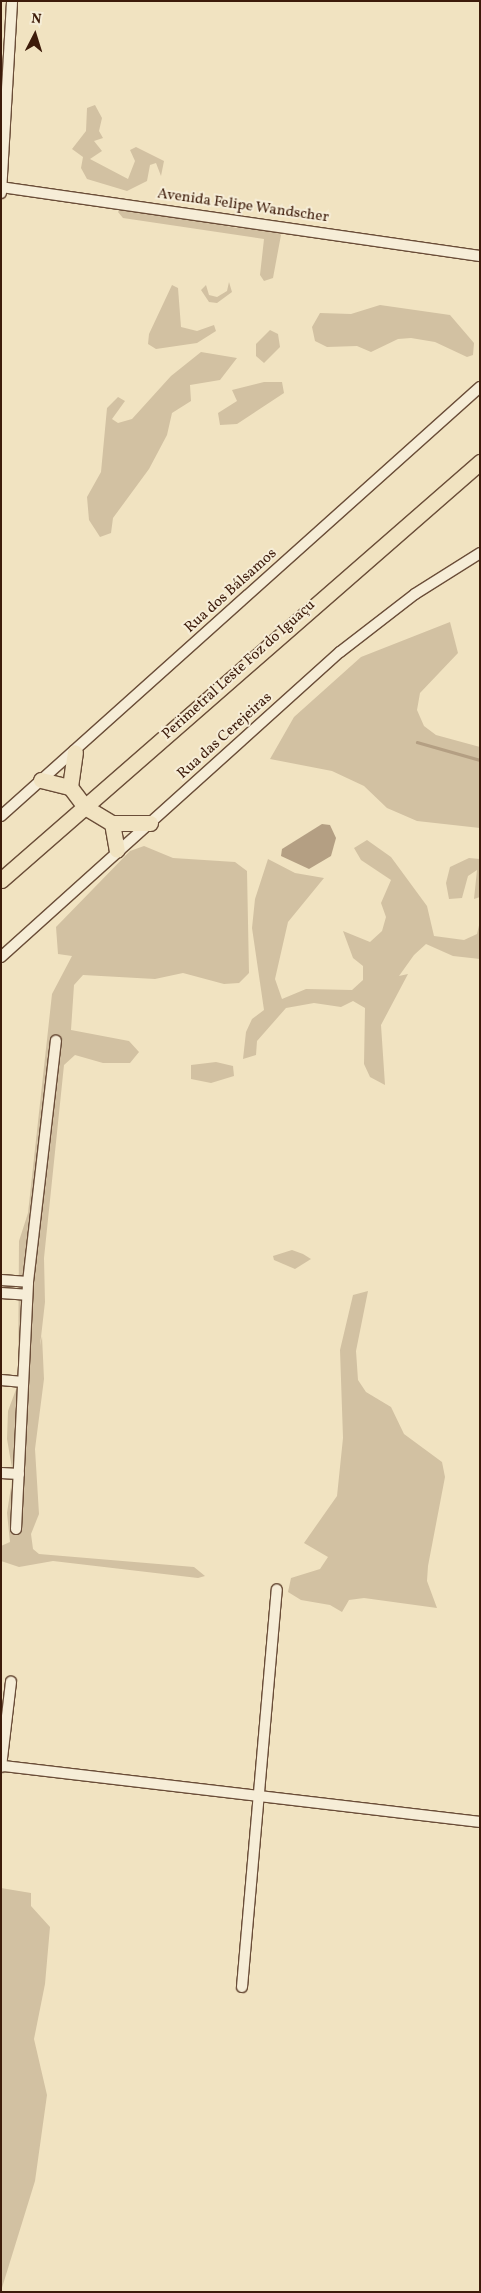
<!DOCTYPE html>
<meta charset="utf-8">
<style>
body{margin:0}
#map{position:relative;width:481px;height:2293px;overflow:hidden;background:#f1e3c1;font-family:Vollkorn,serif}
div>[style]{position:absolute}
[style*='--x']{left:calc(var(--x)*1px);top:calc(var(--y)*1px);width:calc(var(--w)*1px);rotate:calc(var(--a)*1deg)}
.green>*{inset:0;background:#d2c1a2}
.water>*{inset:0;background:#b49f83}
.stream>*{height:2.5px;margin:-1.25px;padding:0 1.25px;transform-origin:1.25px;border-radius:1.25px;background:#b49f83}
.roads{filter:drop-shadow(1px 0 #6a4d38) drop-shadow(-1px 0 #6a4d38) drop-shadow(0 1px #6a4d38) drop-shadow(0 -1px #6a4d38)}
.minor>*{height:10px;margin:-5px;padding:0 5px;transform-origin:5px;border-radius:5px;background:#f6edd7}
.highway>*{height:15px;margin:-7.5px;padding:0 7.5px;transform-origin:7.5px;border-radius:7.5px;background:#f1e3c1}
span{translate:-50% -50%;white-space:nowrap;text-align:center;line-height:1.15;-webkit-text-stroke:4px #f6edd7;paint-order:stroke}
.street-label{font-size:15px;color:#3d1b0a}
.frame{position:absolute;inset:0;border:2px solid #3d1b0a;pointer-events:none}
.north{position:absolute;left:10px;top:10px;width:50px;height:50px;-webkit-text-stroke:4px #f6edd7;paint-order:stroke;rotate:5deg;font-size:14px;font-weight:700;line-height:20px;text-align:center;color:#3d1b0a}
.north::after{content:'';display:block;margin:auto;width:18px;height:22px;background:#3d1b0a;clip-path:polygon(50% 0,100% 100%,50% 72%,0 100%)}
</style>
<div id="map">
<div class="green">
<i style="clip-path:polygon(95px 105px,102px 118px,99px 131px,103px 138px,94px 141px,102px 151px,90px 159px,128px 179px,135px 161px,130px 150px,136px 147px,164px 161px,161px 176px,156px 163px,150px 165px,147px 181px,127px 191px,87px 179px,81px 168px,83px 157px,72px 149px,86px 131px,87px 108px)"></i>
<i style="clip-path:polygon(122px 206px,237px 228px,275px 229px,281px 235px,273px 278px,264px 281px,260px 275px,264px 239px,123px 218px,118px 212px)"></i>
<i style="clip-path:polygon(229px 282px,232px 292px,217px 303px,209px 302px,201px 290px,206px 285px,209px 295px,217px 297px,227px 291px)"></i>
<i style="clip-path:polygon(172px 285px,178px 288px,181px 327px,197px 331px,214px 325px,216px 331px,197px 343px,156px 349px,148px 344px,149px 334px)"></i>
<i style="clip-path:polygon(380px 305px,450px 315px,474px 343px,473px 355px,467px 357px,435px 342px,411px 338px,398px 339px,371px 352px,357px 346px,327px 347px,315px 341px,312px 327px,320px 313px,351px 314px)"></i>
<i style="clip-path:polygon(270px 330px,278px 334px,280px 347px,264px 363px,256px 356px,256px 344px)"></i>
<i style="clip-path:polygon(201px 352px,237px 358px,220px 380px,190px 385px,191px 401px,172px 413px,167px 435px,149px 469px,113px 518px,111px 533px,100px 537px,89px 520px,87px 497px,101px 472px,107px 408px,118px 397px,125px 401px,112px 419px,118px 423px,132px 419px,171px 376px)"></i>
<i style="clip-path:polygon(264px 382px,282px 382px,284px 393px,237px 424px,220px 425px,218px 413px,237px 401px,232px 390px)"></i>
<i style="clip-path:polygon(450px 622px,458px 653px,420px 693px,417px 710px,424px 726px,436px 735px,480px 747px,480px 828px,417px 821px,387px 808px,364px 786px,332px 771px,270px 759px,294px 717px,361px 657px)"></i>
<i style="clip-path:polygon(367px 840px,391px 857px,427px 906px,434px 936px,464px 940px,477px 934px,480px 921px,480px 959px,453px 956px,426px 944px,414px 955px,399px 976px,408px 974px,381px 1025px,385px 1085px,370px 1077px,364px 1064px,365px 1008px,353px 1001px,341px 1007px,314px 1003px,286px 1008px,257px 1041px,256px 1055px,243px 1059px,246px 1032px,252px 1019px,264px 1010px,252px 928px,255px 899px,268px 859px,295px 873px,324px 878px,288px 922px,275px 979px,282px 999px,306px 989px,352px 990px,363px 980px,363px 966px,353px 958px,343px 931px,370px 942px,382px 931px,386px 917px,381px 903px,391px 880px,361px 860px,354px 848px)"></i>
<i style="clip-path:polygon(144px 846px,173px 858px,235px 862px,247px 871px,249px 973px,239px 983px,224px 984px,183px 973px,155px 979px,83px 975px,74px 985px,71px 1030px,129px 1041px,139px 1052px,130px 1063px,103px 1063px,75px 1055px,64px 1065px,44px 1258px,45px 1302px,40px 1346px,42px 1336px,44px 1379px,35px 1449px,39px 1514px,31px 1534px,33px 1549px,39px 1554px,194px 1567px,205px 1576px,198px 1578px,53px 1561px,19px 1567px,1px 1561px,1px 1546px,10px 1542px,7px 1513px,13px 1474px,7px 1439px,8px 1411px,18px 1384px,19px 1241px,28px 1213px,52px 994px,72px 956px,58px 954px,56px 927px,130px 851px)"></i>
<i style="clip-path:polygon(469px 858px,480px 859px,480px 897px,474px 899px,477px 870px,468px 876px,462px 898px,449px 899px,446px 883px,450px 867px)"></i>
<i style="clip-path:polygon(216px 1062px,233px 1066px,234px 1076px,211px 1083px,191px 1079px,191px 1065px)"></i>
<i style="clip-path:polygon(292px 1250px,303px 1254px,311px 1259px,295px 1269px,274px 1260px,273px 1256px)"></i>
<i style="clip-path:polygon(368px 1291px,356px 1351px,358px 1380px,366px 1392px,391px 1407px,404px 1434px,442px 1462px,445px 1477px,428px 1566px,427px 1581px,437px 1608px,364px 1598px,349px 1600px,342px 1612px,330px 1605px,301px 1600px,288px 1592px,291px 1578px,320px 1569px,328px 1557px,304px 1543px,337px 1496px,343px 1438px,340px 1350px,353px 1295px)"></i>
<i style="clip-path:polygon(1px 1888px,31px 1893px,31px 1906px,50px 1927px,45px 1984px,34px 2039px,47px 2095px,35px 2181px,1px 2291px)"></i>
</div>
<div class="water">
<i style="clip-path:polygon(322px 824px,330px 825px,336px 838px,331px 856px,309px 869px,281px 856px,282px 849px)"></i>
</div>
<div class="stream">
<i style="--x:417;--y:742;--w:66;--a:15.9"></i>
</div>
<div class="roads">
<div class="minor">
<i style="--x:1;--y:187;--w:484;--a:8.2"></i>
<i style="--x:1;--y:193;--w:192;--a:-86.7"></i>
<i style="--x:1;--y:816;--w:643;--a:-41.85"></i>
<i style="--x:1;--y:957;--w:456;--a:-42"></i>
<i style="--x:340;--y:652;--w:95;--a:-37.7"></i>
<i style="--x:415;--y:594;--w:77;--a:-32.2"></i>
<i style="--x:1;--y:1280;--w:27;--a:4"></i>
<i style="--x:1;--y:1293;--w:26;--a:4"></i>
<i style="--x:1;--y:1380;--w:22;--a:5"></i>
<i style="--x:1;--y:1473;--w:18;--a:3"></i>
<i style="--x:16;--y:1529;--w:247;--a:-87.2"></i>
<i style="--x:28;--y:1282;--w:243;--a:-83.4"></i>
<i style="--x:4;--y:1766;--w:479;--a:6.7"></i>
<i style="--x:1;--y:1767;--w:86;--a:-83.3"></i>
<i style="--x:242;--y:1987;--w:399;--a:-85"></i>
</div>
<div class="highway">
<i style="--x:41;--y:780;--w:30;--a:14"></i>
<i style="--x:70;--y:787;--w:25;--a:53"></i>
<i style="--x:85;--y:807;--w:31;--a:31"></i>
<i style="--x:112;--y:823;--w:38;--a:0"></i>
<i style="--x:70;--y:787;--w:35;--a:-82"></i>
<i style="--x:112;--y:823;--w:27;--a:80"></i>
<i style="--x:1;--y:880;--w:636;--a:-41.11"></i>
</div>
</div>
<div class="street-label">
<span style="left:243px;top:206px;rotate:8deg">Avenida Felipe Wandscher</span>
<span style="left:231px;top:591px;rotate:-42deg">Rua dos Bálsamos</span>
<span style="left:239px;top:670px;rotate:-42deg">Perimetral Leste Foz do Iguaçu</span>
<span style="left:225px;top:736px;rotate:-42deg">Rua das Cerejeiras</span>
</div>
<div class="frame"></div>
<div class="north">N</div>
</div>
